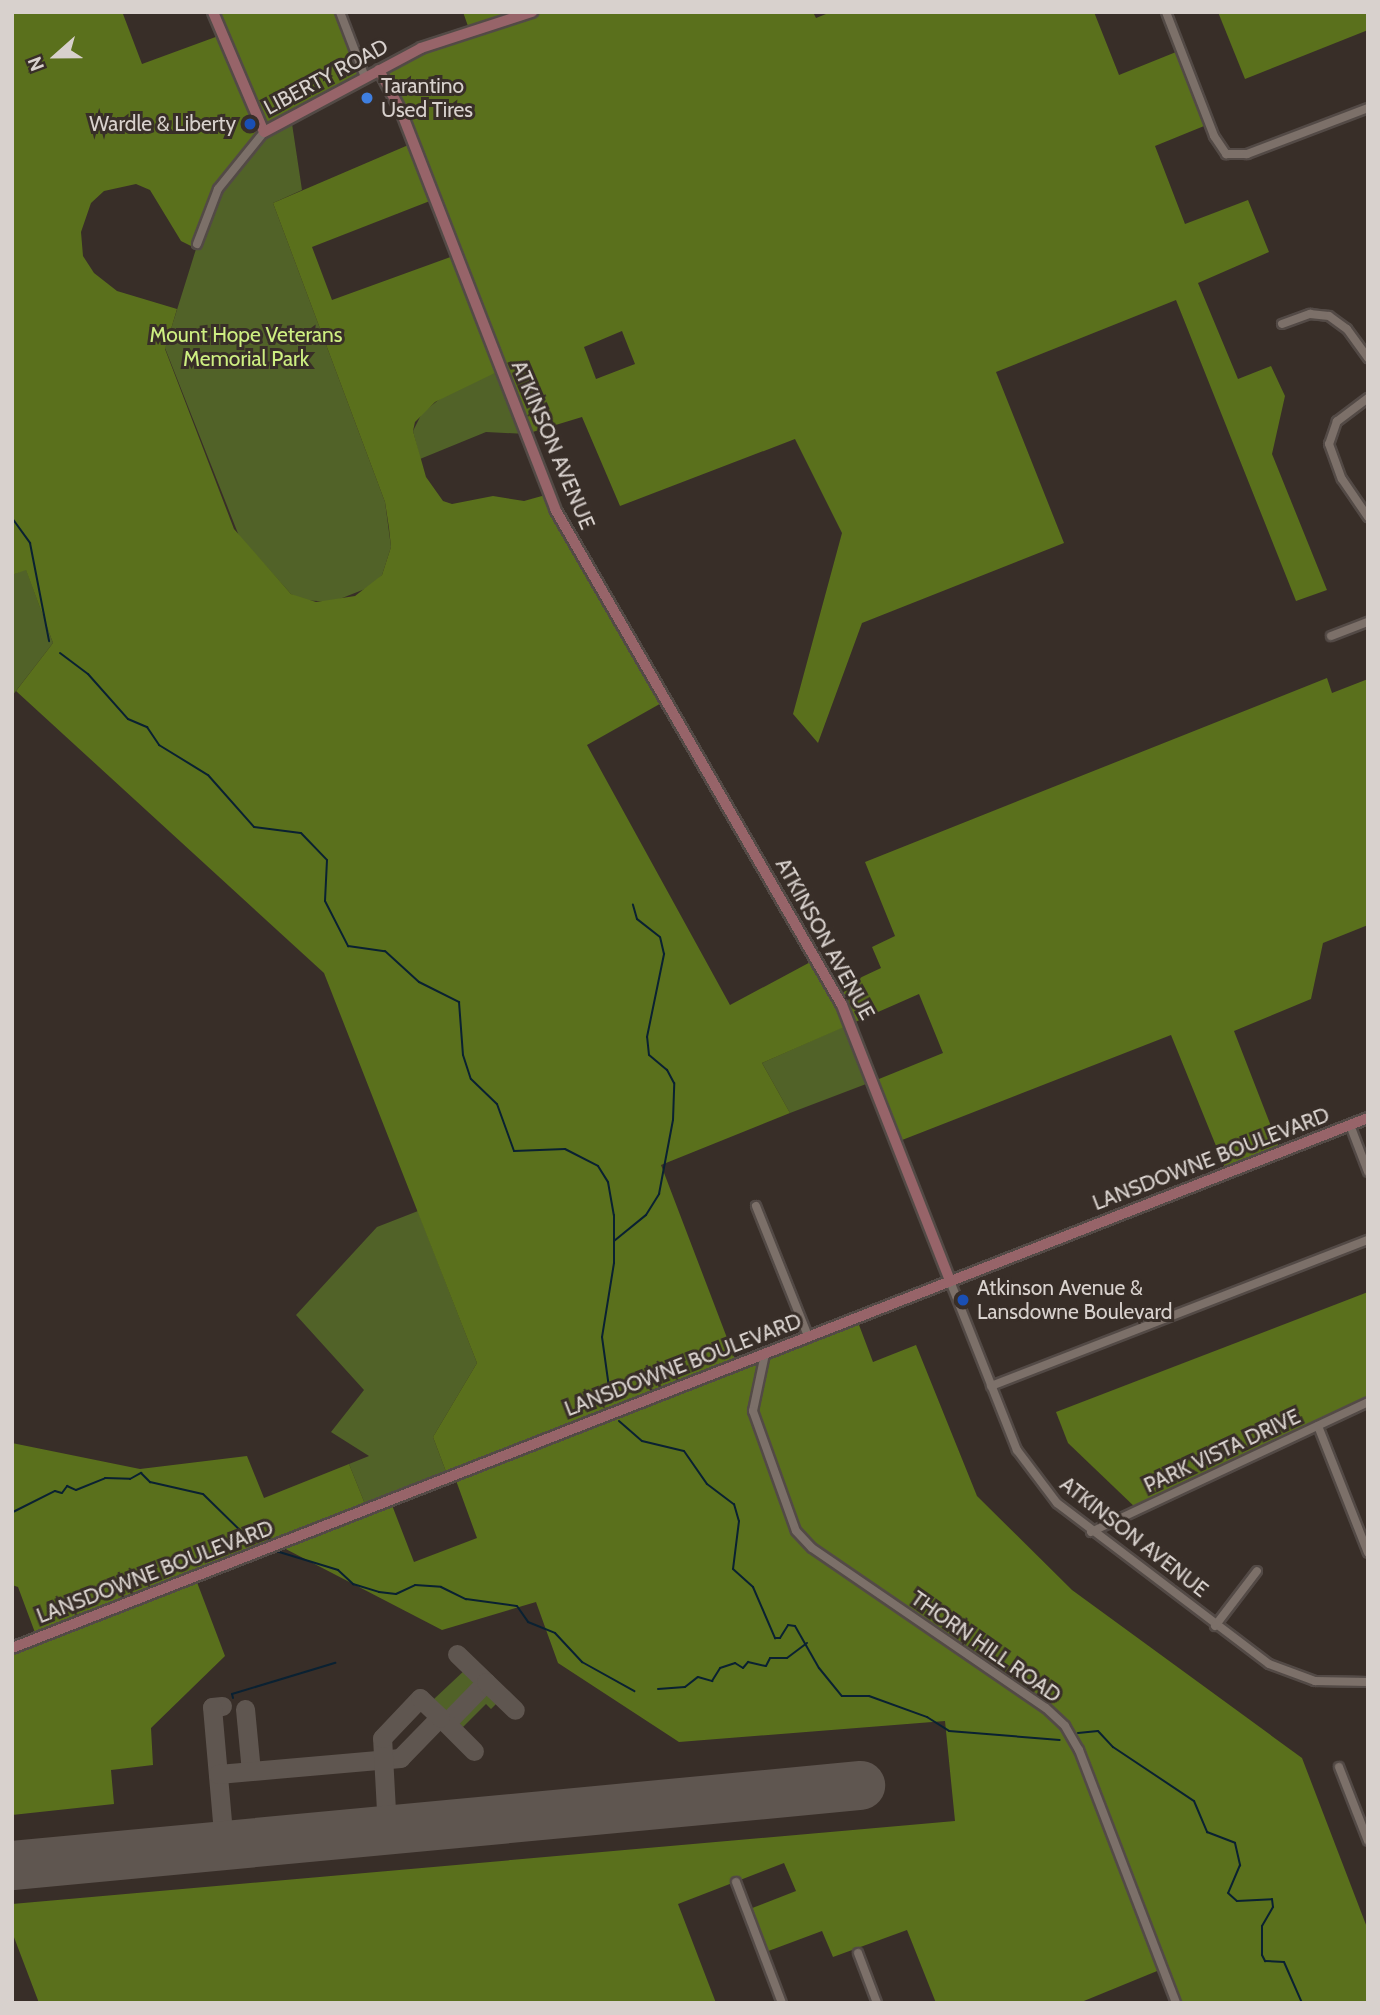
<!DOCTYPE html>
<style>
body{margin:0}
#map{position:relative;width:1380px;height:2015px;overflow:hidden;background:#382e28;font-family:Cabin,sans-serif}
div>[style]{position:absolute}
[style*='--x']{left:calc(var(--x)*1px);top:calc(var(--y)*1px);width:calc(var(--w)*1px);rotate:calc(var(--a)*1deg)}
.green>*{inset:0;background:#516228}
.forest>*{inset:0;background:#5a701c}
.stream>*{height:2px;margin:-1px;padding:0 1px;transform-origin:1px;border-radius:1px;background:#0a2132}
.taxiway>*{height:19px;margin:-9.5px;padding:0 9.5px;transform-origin:9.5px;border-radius:9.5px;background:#5f5650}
.runway>*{height:49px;margin:-24.5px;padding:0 24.5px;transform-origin:24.5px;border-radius:24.5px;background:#5f5650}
.roads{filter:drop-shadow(2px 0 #534a46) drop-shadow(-2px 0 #534a46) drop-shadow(0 2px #534a46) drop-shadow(0 -2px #534a46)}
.street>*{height:8px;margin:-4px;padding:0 4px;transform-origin:4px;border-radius:4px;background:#7c7069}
.secondary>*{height:10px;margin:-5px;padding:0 5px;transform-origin:5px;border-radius:5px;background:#976469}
.dots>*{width:19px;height:19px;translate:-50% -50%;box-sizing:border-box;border:4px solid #382e28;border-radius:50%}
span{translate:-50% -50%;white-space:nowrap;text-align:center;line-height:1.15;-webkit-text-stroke:6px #382e28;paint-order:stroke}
.street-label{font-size:21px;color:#d8d1cd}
.poi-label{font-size:21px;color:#d8d1cd}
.left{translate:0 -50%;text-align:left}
.right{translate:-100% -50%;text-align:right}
.park-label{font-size:21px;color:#cdee81}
.frame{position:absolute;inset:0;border:14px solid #d8d1cd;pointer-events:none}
.north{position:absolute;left:21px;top:21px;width:70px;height:70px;-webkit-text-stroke:5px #382e28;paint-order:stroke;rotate:249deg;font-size:19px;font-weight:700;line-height:28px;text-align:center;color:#d8d1cd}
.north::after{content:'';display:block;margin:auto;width:24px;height:32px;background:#d8d1cd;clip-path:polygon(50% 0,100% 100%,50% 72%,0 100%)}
</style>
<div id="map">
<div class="green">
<i style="clip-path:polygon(291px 117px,302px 190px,273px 203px,385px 502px,391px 547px,382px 575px,370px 587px,332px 602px,303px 600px,291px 594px,239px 536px,165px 348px,212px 198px,257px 138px)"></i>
<i style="clip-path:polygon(501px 370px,526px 434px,486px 432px,420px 459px,413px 431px,422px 413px,450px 391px)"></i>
<i style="clip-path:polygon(26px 569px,53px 643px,12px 696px,12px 575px)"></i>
<i style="clip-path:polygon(851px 1023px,874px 1081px,790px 1113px,762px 1063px)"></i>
<i style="clip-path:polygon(418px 1211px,477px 1363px,433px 1437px,448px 1477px,367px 1509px,349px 1464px,369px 1456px,331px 1432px,364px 1390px,296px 1315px,377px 1227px)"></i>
<i style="clip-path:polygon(467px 1668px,477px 1681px,446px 1713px,434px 1699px)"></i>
<i style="clip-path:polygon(486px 1692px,497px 1703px,491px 1709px,486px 1704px,463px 1727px,457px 1721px)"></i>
</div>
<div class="forest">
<i style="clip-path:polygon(evenodd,12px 12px,127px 12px,123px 14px,142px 64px,221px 35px,213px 12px,340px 12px,365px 77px,272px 127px,230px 172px,204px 219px,195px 248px,181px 241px,150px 190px,136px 184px,104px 191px,91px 203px,81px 232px,83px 256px,94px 273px,117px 291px,177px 309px,165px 349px,234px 529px,291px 594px,316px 602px,355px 596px,382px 575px,391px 547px,389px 528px,385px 502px,273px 203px,413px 143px,379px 70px,469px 29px,463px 12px,813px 12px,816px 18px,831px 12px,1094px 12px,1119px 75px,1181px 50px,1209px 124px,1155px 146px,1185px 224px,1248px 200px,1269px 252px,1198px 283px,1238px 379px,1271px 366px,1285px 396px,1272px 454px,1327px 590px,1296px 601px,1176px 300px,996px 372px,1064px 543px,862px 623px,818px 743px,793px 714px,842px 533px,795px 439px,620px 506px,582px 417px,526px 434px,501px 370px,435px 402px,415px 422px,413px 431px,426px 477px,443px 501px,452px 504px,493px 496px,524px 501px,549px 494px,665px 701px,587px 745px,730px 1005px,816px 959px,834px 990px,881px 968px,872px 947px,895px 936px,865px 862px,1327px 678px,1332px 693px,1368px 679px,1368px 925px,1323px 943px,1311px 999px,1234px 1031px,1281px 1152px,1227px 1173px,1171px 1035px,897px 1142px,874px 1081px,943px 1053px,919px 994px,762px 1063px,790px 1113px,661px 1165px,737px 1364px,856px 1317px,873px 1362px,916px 1345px,977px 1496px,1072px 1590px,1302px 1758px,1368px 1930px,1368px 2003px,1176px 2003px,1162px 1969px,1079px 2003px,936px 2003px,907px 1930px,833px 1957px,822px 1931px,763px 1953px,747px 1910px,796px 1891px,784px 1863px,678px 1904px,716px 2003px,39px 2003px,12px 1932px,12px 1904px,955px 1821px,945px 1721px,679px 1742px,558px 1663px,536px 1602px,442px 1630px,278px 1545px,195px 1577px,225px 1656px,151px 1728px,153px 1765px,111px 1770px,114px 1804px,12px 1815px,12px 1648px,37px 1638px,18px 1587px,12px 1585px,12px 1443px,140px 1469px,247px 1456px,264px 1498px,349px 1464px,367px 1509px,390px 1500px,414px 1562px,477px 1538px,454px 1475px,448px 1477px,433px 1437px,477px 1363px,324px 973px,16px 691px,53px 643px,26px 570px,12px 575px,12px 12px,435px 199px,456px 255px,332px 300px,312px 247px,435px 199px,12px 12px,622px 331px,635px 364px,596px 379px,584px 347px,622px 331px)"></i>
<i style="clip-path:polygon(1218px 12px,1368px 12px,1368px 30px,1245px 79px)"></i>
<i style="clip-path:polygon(1368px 1292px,1368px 1402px,1138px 1510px,1068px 1443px,1056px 1412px)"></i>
</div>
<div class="stream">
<i style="--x:12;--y:518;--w:31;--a:54"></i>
<i style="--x:30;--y:543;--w:100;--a:79"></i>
<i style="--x:60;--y:653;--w:35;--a:37"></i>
<i style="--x:88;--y:674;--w:60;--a:48.4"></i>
<i style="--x:128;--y:719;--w:21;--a:23"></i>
<i style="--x:147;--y:727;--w:22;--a:56"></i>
<i style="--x:159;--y:745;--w:57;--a:31.5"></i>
<i style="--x:208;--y:775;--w:69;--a:48.5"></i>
<i style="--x:254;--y:827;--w:47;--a:7.3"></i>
<i style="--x:301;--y:833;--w:37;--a:46"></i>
<i style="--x:327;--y:860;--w:41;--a:92.8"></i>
<i style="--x:325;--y:901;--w:51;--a:62.9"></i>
<i style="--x:348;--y:946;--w:37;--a:8"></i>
<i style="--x:385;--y:951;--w:46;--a:42.4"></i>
<i style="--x:419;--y:982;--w:45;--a:26.6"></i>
<i style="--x:459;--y:1002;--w:53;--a:85.7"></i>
<i style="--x:463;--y:1055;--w:25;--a:72"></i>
<i style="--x:471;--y:1079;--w:36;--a:44"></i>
<i style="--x:497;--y:1104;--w:50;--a:70.1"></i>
<i style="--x:514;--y:1151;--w:51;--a:-2.2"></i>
<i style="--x:565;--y:1149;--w:37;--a:27"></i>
<i style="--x:598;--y:1166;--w:19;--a:58"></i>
<i style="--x:608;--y:1182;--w:34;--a:80"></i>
<i style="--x:614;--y:1215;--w:48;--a:90"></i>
<i style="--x:614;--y:1263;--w:75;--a:99.2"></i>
<i style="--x:602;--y:1337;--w:66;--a:82.1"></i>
<i style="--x:614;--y:1241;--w:41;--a:-39.1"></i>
<i style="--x:646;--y:1215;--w:25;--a:-58"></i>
<i style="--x:659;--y:1194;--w:75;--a:-79.3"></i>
<i style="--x:673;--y:1120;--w:37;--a:-88"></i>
<i style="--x:674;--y:1083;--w:15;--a:-118"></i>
<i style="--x:667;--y:1070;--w:23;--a:-140"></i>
<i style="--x:649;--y:1055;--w:18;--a:-96"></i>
<i style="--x:647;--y:1037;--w:85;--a:-78.4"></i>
<i style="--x:664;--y:954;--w:17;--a:-103"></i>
<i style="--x:660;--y:937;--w:29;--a:-142"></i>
<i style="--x:637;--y:919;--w:15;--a:-106"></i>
<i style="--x:619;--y:1421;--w:30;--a:41"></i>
<i style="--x:642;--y:1441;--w:43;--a:13.4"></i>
<i style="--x:684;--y:1451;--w:40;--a:55.1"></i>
<i style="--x:707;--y:1484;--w:34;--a:37"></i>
<i style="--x:734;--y:1504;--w:18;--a:74"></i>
<i style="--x:739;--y:1521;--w:48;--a:97.1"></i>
<i style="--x:733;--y:1569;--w:27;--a:42"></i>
<i style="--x:753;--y:1587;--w:56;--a:66.7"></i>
<i style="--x:775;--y:1638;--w:5;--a:0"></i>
<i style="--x:780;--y:1638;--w:15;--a:-58"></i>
<i style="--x:788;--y:1625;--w:7;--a:8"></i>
<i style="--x:795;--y:1626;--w:48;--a:60.3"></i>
<i style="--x:819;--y:1668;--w:36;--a:51"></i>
<i style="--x:842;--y:1696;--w:27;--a:0"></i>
<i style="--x:869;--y:1696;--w:62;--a:19.9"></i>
<i style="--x:927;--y:1717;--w:26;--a:32"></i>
<i style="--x:949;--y:1731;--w:111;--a:4.6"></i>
<i style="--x:12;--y:1523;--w:11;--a:-85"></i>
<i style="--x:13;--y:1512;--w:47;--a:-26.6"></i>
<i style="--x:55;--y:1491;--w:7;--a:16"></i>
<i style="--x:62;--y:1493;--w:9;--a:-54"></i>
<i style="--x:67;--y:1486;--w:10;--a:24"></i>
<i style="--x:76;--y:1490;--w:31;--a:-22"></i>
<i style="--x:105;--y:1478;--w:25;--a:2"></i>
<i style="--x:130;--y:1479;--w:13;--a:-29"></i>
<i style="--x:141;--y:1473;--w:13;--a:45"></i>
<i style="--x:150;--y:1482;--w:54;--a:12.8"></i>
<i style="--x:203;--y:1494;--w:63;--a:44.4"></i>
<i style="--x:248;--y:1538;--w:18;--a:-6"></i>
<i style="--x:266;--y:1536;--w:9;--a:41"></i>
<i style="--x:276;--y:1551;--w:65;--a:17"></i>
<i style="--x:338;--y:1570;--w:21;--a:43"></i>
<i style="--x:353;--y:1584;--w:27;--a:17"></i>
<i style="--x:379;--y:1592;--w:17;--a:7"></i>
<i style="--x:396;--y:1594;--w:21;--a:-25"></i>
<i style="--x:415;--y:1585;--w:26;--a:4"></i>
<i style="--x:441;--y:1587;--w:28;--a:26"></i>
<i style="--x:466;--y:1599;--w:51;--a:7.8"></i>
<i style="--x:517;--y:1606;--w:19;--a:55"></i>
<i style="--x:528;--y:1622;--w:29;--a:22"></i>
<i style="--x:555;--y:1633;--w:40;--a:47"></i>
<i style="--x:582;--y:1662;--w:60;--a:29.1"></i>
<i style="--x:658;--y:1689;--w:27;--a:-4"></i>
<i style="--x:685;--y:1687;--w:16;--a:-38"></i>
<i style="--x:698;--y:1677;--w:15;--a:16"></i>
<i style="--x:712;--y:1681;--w:15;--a:-58"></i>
<i style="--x:720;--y:1668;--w:16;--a:-18"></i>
<i style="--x:735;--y:1663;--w:9;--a:32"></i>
<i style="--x:743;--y:1668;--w:8;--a:-50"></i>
<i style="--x:748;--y:1662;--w:18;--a:13"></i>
<i style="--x:766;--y:1666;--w:9;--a:-63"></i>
<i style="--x:770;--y:1658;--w:17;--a:0"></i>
<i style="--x:787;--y:1658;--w:25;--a:-37"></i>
<i style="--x:233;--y:1698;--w:4;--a:-104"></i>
<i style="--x:232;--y:1694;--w:108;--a:-16.8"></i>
<i style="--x:1078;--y:1733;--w:20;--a:-6"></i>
<i style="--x:1098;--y:1731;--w:22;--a:47"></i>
<i style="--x:1113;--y:1747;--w:97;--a:33.7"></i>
<i style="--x:1194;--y:1801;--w:34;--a:67"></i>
<i style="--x:1207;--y:1832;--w:30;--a:21"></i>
<i style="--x:1235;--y:1843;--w:23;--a:77"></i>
<i style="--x:1240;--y:1865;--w:30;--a:113"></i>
<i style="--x:1228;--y:1893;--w:12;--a:42"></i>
<i style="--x:1237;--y:1901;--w:35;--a:-3"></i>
<i style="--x:1272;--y:1899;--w:8;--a:83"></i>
<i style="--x:1273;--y:1907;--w:22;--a:120"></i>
<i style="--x:1262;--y:1926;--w:29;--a:90"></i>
<i style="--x:1262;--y:1955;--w:7;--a:63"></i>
<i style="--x:1265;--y:1961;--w:19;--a:3"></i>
<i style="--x:1284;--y:1962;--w:45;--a:66.3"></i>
</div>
<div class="taxiway">
<i style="--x:457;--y:1654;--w:40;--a:44"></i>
<i style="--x:222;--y:1706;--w:10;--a:174"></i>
<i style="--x:212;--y:1707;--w:139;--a:85"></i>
<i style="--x:245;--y:1709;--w:62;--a:84.5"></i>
<i style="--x:446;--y:1723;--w:57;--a:-45.7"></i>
<i style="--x:486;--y:1682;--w:40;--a:44"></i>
<i style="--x:218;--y:1774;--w:183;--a:-5"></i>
<i style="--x:400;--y:1758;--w:57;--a:-45.7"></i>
<i style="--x:440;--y:1717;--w:48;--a:45"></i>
<i style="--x:387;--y:1829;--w:91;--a:-93.1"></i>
<i style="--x:382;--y:1738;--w:55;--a:-46.5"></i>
<i style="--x:420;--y:1698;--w:28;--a:44"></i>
</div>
<div class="runway">
<i style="--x:12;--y:1865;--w:852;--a:-5.39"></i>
</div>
<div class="roads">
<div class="street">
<i style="--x:340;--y:12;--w:70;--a:69"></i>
<i style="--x:1166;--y:12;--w:133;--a:68.8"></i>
<i style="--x:1214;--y:136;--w:22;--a:56"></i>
<i style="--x:1226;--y:154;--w:21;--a:0"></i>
<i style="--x:1247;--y:154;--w:129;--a:-20.8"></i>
<i style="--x:197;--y:244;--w:59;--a:-69.1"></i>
<i style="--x:218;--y:189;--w:73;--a:-51.1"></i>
<i style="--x:1282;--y:324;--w:30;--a:-20"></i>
<i style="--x:1310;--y:314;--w:19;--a:6"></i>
<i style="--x:1329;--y:316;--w:22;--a:36"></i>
<i style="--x:1347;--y:329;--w:36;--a:54"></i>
<i style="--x:1368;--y:398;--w:39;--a:143"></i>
<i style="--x:1337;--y:421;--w:24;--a:109"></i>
<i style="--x:1329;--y:444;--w:37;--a:70"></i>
<i style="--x:1342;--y:479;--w:46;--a:55.6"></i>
<i style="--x:1331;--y:636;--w:40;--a:-21"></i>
<i style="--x:1350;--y:1125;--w:50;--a:69"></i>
<i style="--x:756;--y:1206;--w:140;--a:68.2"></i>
<i style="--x:950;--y:1281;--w:182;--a:68.4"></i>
<i style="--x:1017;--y:1450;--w:66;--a:53"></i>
<i style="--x:1057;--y:1503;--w:266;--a:37.2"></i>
<i style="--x:1269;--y:1664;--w:49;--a:20.3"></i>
<i style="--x:1315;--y:1681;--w:53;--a:1.1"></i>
<i style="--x:765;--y:1354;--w:58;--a:101.9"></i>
<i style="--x:753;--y:1411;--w:127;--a:70.3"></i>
<i style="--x:796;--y:1531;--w:23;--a:47"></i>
<i style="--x:812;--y:1548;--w:283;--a:34.4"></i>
<i style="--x:1046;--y:1708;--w:26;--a:43"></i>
<i style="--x:1065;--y:1726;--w:28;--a:60"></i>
<i style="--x:1079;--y:1750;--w:271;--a:69"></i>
<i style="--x:991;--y:1386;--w:404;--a:-21.2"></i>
<i style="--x:1318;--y:1426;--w:136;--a:68.5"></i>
<i style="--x:1091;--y:1532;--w:306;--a:-25.1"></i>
<i style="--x:1215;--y:1626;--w:69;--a:-52.6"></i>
<i style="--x:1339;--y:1767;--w:79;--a:68.6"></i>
<i style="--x:736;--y:1882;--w:129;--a:69.2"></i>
<i style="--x:858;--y:1953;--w:53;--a:69.2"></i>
</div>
<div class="secondary">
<i style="--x:213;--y:12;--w:130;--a:67"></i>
<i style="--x:264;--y:132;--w:178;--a:-28.1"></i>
<i style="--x:421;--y:48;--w:117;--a:-18"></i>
<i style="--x:379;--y:70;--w:47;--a:61.8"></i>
<i style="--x:401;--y:111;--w:427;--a:68.8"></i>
<i style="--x:555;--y:509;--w:573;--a:59.95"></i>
<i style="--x:842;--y:1005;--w:296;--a:68.6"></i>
<i style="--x:12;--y:1648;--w:1456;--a:-21.35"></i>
</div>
</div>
<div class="dots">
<i style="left:367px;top:98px;background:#3f7fe0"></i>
<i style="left:250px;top:124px;background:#1a4fb4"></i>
<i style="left:963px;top:1300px;background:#1a4fb4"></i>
</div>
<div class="street-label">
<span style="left:326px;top:77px;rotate:-28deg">LIBERTY ROAD</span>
<span style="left:553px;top:445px;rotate:67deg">ATKINSON AVENUE</span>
<span style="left:825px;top:939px;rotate:61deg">ATKINSON AVENUE</span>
<span style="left:1211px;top:1159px;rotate:-21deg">LANSDOWNE BOULEVARD</span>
<span style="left:683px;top:1365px;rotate:-21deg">LANSDOWNE BOULEVARD</span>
<span style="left:1222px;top:1451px;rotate:-25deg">PARK VISTA DRIVE</span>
<span style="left:1134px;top:1537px;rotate:38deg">ATKINSON AVENUE</span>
<span style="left:155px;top:1572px;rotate:-21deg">LANSDOWNE BOULEVARD</span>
<span style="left:986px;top:1647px;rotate:35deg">THORN HILL ROAD</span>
</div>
<div class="poi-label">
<span class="left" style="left:381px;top:98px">Tarantino<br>Used Tires</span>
<span class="right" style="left:236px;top:124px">Wardle &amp; Liberty</span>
<span class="left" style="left:977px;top:1300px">Atkinson Avenue &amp;<br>Lansdowne Boulevard</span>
</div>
<div class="park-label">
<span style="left:246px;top:347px">Mount Hope Veterans<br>Memorial Park</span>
</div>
<div class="frame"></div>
<div class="north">N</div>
</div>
